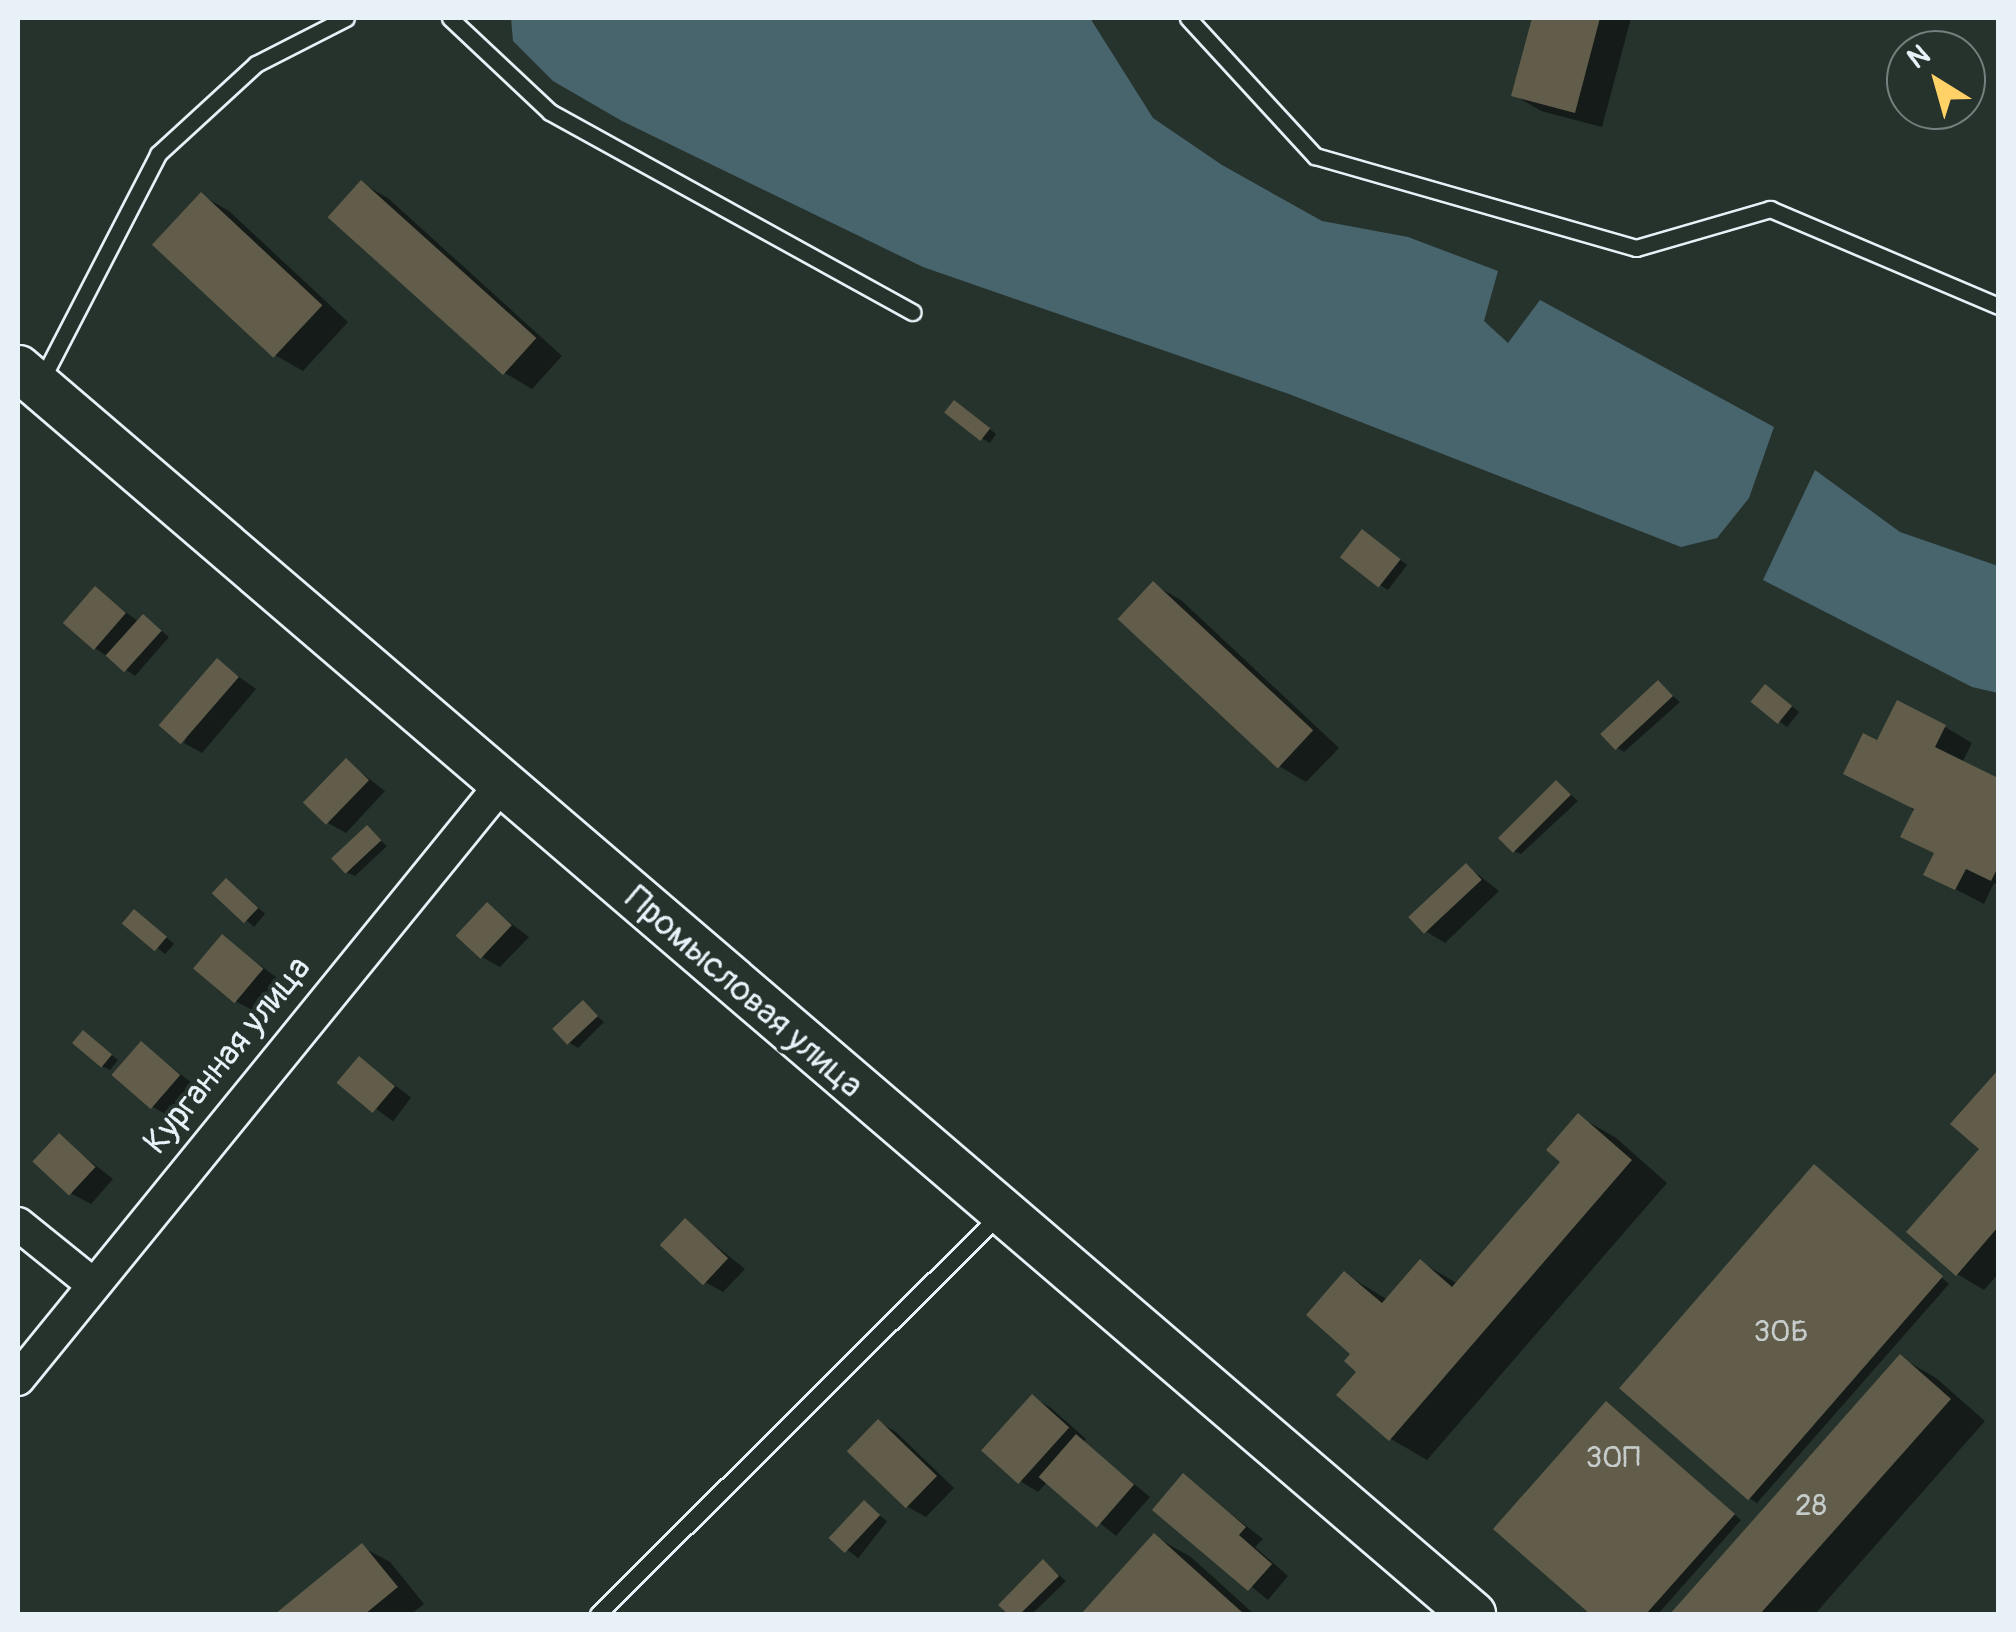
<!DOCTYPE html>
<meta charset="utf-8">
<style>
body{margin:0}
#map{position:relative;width:2016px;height:1632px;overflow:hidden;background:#26332d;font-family:Pangolin,sans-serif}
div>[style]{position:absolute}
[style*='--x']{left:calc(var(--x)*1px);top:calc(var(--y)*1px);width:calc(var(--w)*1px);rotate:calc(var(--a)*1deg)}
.water>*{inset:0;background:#48656e}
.shadow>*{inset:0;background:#0007;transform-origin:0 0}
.building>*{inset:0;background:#615d4a;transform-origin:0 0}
.roads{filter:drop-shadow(2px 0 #e8f1f8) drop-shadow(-2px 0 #e8f1f8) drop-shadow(0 2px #e8f1f8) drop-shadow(0 -2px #e8f1f8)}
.lane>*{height:15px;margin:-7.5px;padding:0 7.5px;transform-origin:7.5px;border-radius:7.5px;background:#26332d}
.street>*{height:32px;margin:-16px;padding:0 16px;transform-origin:16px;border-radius:16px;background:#26332d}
.secondary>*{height:45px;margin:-22.5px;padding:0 22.5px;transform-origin:22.5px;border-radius:22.5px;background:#26332d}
span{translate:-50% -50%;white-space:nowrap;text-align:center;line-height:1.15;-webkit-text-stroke:8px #26332d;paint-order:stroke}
.number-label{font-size:30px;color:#c6cccc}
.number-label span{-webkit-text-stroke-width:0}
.street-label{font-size:35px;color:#e8f1f8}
.frame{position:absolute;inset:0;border:20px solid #e8f1f8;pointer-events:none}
.north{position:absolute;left:1886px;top:30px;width:100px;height:100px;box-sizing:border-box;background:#26332d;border:2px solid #747f7e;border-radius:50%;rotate:323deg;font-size:28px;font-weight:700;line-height:40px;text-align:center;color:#e8f1f8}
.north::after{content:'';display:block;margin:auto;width:35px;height:45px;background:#ffd166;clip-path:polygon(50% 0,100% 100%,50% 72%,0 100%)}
</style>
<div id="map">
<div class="water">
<i style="clip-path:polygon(511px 18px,1090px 18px,1153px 118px,1222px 165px,1322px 221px,1408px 237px,1498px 271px,1484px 321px,1508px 343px,1540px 300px,1774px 427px,1749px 498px,1717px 538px,1681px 547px,1289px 394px,923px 267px,622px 121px,553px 81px,513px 41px)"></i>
<i style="clip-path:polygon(1815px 470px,1900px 532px,1998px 566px,1998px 693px,1972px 687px,1763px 580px)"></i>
</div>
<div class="shadow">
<i style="clip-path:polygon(1534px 18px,1631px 18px,1602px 127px,1541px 111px,1514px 95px)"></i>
<i style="clip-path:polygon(362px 183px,389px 199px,562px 356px,532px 389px,505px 373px)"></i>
<i style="clip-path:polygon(201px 195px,229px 211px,348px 322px,303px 371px,275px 355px)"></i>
<i style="clip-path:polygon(963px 408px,996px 434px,990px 443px,981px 438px)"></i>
<i style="clip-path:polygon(1370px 536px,1407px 565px,1388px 590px,1380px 585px)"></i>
<i style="clip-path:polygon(1154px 585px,1181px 600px,1339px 748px,1306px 782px,1279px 766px)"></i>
<i style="clip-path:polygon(95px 589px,139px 622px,144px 617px,169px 637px,135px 676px,95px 648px)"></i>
<i style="clip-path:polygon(217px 661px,256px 689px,202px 753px,184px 743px)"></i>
<i style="clip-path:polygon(1658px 683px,1680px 702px,1624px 752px,1616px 747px)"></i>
<i style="clip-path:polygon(1774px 692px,1799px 712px,1787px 727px,1754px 702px)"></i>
<i style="clip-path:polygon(1945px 727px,1972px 743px,1962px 763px,1998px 781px,1998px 885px,1994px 883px,1984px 904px,1926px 874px,1936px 854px,1878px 744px)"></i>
<i style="clip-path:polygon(346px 761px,385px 791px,346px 833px,328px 823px)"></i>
<i style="clip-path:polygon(1557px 783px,1578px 801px,1521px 854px,1512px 850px)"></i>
<i style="clip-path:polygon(367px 829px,387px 846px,355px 876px,346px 872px)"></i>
<i style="clip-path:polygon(1467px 866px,1499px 891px,1445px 943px,1427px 932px)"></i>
<i style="left:226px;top:881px;width:51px;height:17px;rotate:40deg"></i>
<i style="clip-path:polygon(487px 905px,529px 937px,500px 967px,482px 957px)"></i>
<i style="clip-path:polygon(142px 916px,174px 944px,165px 954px,125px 922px)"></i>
<i style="clip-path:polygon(222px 937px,280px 980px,254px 1011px,235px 1001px)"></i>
<i style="clip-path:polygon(583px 1004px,604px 1022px,578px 1048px,570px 1043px)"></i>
<i style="clip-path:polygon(92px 1038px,118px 1060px,110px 1070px,102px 1066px)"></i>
<i style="clip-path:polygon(142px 1044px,197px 1087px,171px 1117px,153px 1107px)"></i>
<i style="left:360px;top:1059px;width:64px;height:30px;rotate:37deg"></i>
<i style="clip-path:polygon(1998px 1073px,1998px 1274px,1984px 1290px,1957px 1274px,1982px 1149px,1954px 1124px)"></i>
<i style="clip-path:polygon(1579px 1117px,1615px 1137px,1667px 1183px,1427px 1460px,1391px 1439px,1360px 1372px,1345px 1274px,1388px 1300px,1421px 1262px,1458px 1284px,1564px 1162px)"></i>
<i style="clip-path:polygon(59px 1137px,113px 1179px,91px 1204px,72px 1194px)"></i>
<i style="clip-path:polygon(1823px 1172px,1949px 1284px,1757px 1503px,1749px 1498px)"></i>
<i style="clip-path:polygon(685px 1221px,745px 1269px,723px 1292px,705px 1282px)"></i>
<i style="clip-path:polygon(1900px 1357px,1936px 1378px,1985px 1421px,1815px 1614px,1673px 1614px)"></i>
<i style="clip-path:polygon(1033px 1397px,1051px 1408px,1086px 1439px,1083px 1442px,1150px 1497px,1116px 1536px,1048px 1481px,1038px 1492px,1020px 1481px)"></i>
<i style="clip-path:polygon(1615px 1409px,1741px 1520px,1658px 1614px,1594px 1614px,1497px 1529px)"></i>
<i style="clip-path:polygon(878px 1422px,896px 1432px,954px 1488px,926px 1517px,908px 1507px)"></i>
<i style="clip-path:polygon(1183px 1476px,1263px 1539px,1255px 1547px,1288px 1576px,1268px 1600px,1156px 1509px)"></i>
<i style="left:865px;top:1504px;width:28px;height:47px;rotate:38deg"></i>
<i style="clip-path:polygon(1154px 1536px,1191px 1557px,1254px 1614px,1084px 1614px)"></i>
<i style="clip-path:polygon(362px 1547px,390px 1562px,424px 1604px,411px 1614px,279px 1614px)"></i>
<i style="clip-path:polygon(1044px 1562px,1066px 1581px,1032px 1614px,1012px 1614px,1002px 1605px)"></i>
</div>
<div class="building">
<i style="clip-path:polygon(1532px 18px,1600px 18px,1575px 113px,1511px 96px)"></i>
<i style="left:361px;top:180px;width:236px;height:50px;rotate:42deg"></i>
<i style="left:201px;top:192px;width:166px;height:72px;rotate:43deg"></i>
<i style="left:954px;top:400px;width:46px;height:16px;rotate:38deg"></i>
<i style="left:1362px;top:529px;width:49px;height:36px;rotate:38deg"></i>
<i style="left:1153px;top:581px;width:219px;height:52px;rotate:43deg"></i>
<i style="left:95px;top:586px;width:41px;height:49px;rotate:41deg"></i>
<i style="left:143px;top:614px;width:25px;height:56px;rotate:42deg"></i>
<i style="left:217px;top:658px;width:29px;height:89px;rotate:41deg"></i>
<i style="left:1658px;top:680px;width:22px;height:79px;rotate:47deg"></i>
<i style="left:1765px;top:684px;width:35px;height:23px;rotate:39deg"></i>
<i style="clip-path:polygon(1897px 700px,1946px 725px,1935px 747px,1998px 778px,1998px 867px,1991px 881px,1966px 869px,1955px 890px,1923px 875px,1934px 853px,1900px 837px,1914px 809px,1843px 774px,1863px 733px,1877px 740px)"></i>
<i style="left:346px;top:758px;width:32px;height:62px;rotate:44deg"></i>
<i style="left:1556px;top:780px;width:21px;height:82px;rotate:45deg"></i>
<i style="left:367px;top:825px;width:21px;height:49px;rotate:47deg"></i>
<i style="left:1466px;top:863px;width:23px;height:79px;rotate:47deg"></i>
<i style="left:226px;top:878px;width:44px;height:21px;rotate:43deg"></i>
<i style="left:487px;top:902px;width:34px;height:46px;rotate:43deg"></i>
<i style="left:134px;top:909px;width:43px;height:19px;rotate:40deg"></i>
<i style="left:222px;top:934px;width:54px;height:45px;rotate:40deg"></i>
<i style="left:583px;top:1000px;width:22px;height:42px;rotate:47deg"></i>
<i style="left:83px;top:1030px;width:38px;height:17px;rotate:40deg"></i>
<i style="left:141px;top:1041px;width:52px;height:45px;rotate:41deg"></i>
<i style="left:359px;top:1056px;width:47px;height:35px;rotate:40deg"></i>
<i style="clip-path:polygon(1998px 1070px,1998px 1227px,1956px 1276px,1906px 1232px,1979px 1149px,1950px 1124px)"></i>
<i style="clip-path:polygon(1578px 1113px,1632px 1160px,1389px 1441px,1336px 1395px,1356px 1372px,1344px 1361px,1350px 1354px,1306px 1315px,1344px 1271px,1382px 1303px,1420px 1259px,1452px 1287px,1560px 1162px,1546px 1150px)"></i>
<i style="left:59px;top:1133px;width:50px;height:39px;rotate:43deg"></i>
<i style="left:1814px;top:1164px;width:171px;height:297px;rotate:41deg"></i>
<i style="left:685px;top:1218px;width:59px;height:37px;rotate:43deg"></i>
<i style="clip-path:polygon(1900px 1354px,1951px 1399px,1760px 1614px,1670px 1614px)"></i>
<i style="left:1032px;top:1394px;width:50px;height:76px;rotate:42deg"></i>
<i style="clip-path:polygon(1606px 1401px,1735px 1514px,1646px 1614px,1590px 1614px,1493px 1529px)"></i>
<i style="left:878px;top:1419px;width:82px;height:45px;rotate:44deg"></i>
<i style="left:1076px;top:1434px;width:77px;height:57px;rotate:41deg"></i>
<i style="clip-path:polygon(1183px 1473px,1246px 1527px,1239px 1535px,1272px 1564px,1248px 1591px,1152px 1510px)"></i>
<i style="left:864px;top:1500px;width:22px;height:52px;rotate:43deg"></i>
<i style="clip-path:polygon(1154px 1533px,1244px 1614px,1081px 1614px)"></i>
<i style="clip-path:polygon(362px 1543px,398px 1587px,365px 1614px,275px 1614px)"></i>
<i style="clip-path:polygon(1043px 1559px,1059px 1576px,1020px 1614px,1008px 1614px,998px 1605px)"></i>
</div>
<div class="roads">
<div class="lane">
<i style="--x:450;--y:18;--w:137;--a:43.2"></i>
<i style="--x:550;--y:112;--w:414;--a:28.9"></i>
<i style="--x:1188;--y:18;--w:188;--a:47.4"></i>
<i style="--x:1315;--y:156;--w:334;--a:16"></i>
<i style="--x:1636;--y:248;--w:140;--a:-16.2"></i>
<i style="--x:1770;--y:209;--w:248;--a:23"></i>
<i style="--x:40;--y:383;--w:258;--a:-62.7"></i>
<i style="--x:158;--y:154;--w:133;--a:-42.6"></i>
<i style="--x:256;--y:64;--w:101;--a:-27.1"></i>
<i style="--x:598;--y:1614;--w:566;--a:-44.86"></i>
</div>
<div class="street">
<i style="--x:18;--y:1224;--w:94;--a:38.9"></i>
<i style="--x:18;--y:1379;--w:766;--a:-50.88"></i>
</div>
<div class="secondary">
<i style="--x:18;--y:368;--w:1915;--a:40.59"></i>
</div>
</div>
<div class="number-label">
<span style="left:1781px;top:1332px">30Б</span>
<span style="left:1613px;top:1458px">30П</span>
<span style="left:1811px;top:1506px">28</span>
</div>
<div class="street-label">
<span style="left:744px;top:992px;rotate:41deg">Промысловая улица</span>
<span style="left:227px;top:1055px;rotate:-51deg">Курганная улица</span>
</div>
<div class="frame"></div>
<div class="north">N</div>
</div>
